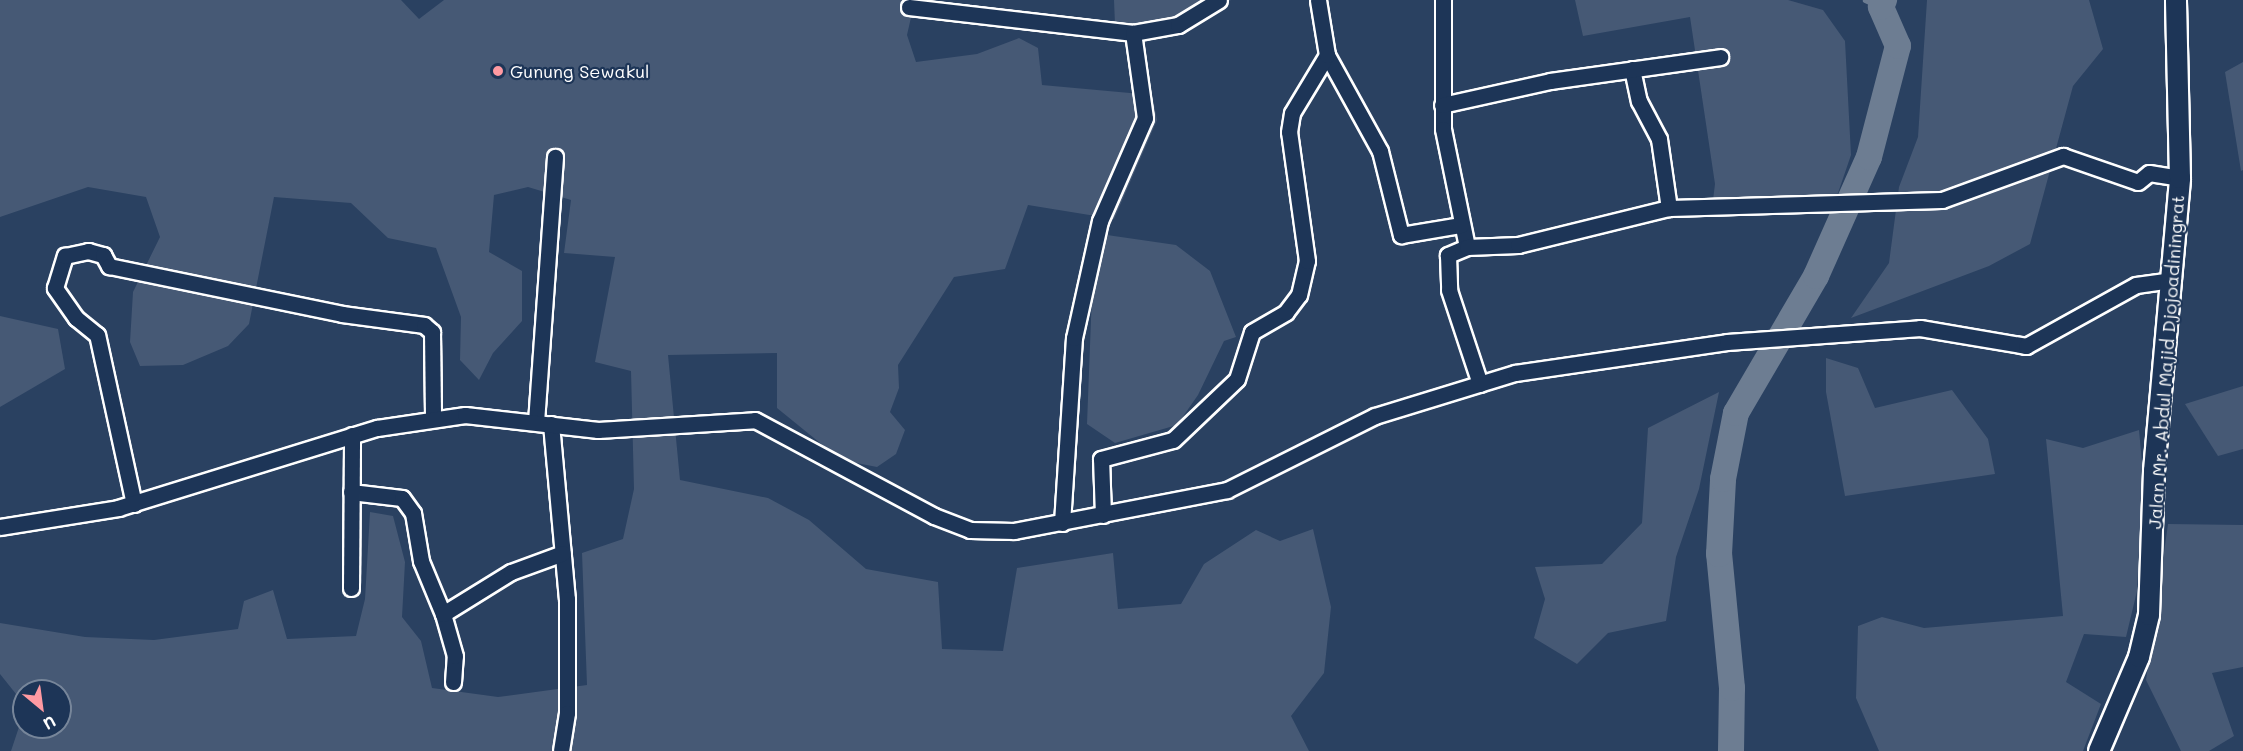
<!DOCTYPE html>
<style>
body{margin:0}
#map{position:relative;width:2243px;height:751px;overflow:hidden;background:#2a4161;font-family:Mali,sans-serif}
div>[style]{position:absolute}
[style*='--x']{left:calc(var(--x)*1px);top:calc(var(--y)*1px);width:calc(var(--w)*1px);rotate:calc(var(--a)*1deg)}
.green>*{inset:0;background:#465975}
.stream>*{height:4.5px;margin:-2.25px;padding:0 2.25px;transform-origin:2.25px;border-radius:2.25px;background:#6d7d92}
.river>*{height:26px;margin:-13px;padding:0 13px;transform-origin:13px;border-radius:13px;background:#6d7d92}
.roads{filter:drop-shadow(2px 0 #fff) drop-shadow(-2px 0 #fff) drop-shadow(0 2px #fff) drop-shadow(0 -2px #fff)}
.minor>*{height:15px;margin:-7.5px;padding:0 7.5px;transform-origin:7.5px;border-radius:7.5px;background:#1d3557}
.tertiary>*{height:20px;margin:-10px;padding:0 10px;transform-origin:10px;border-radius:10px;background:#1d3557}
.dots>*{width:16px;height:16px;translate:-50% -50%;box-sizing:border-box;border:3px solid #1d3557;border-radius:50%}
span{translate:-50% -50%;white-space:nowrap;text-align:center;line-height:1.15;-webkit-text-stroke:4.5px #1d3557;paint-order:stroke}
.poi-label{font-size:18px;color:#fff}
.left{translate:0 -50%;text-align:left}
.street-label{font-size:18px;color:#fff}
.north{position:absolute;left:12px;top:679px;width:60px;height:60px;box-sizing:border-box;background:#1d3557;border:2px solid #77869a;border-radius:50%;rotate:151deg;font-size:16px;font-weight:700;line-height:24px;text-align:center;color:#fff}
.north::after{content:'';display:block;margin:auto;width:21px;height:27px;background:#ff9aa2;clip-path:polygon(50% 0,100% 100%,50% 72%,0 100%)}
</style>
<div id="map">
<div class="green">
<i style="clip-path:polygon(0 0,401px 0,419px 19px,444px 0,915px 0,907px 35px,916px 62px,977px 54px,1019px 38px,1038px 48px,1042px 85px,1152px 95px,1157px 120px,1114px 219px,1028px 205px,1005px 269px,954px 277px,898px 365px,899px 388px,890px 412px,905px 430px,896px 454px,877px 467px,841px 460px,777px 408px,777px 353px,668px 355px,680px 480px,768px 498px,809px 520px,866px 569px,938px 582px,942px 649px,1003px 651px,1017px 568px,1113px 553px,1118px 609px,1181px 604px,1204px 564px,1256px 530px,1280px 541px,1313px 529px,1331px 607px,1324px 673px,1291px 716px,1309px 751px,11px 751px,24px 712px,24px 727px,60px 727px,60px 691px,24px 691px,24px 704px,0 674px,0 623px,85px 637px,154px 640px,238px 629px,244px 601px,273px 590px,287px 639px,356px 636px,365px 599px,370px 512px,393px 516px,405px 562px,402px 617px,421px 641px,432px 688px,498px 697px,587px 685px,582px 553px,623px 539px,634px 489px,631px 371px,595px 362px,615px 257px,564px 253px,571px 200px,528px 187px,494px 195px,489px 252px,522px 271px,522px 321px,493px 353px,479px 380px,460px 360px,461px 317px,436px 248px,388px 238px,351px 203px,274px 197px,249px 324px,228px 346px,183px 365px,140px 366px,130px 342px,133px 292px,160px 237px,146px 197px,88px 187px,0 217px)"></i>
<i style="clip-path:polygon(1114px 0,1231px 0,1142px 44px,1115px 25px)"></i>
<i style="clip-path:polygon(1575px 0,1788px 0,1823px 10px,1845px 41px,1851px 155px,1837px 196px,1713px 200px,1715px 184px,1690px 17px,1583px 36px)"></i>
<i style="clip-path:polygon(1927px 0,2089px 0,2103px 49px,2073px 86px,2030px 244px,1989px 266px,1851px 318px,1889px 263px,1899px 187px,1918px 137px)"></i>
<i style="clip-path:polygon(2243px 62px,2243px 170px,2241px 171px,2225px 72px)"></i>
<i style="clip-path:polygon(1107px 235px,1176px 245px,1210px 271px,1236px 337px,1224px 341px,1198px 395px,1177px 425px,1115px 443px,1087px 424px,1092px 293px)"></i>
<i style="clip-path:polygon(0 316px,58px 329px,65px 369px,0 407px)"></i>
<i style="clip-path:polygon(1826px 358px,1858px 368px,1875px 408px,1952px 390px,1988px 439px,1995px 474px,1845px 496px,1826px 392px)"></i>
<i style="clip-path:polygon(2243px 386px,2243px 449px,2218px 456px,2185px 404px)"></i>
<i style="clip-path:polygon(1719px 392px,1699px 489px,1676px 557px,1666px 621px,1608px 633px,1577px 664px,1534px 638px,1545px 599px,1535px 567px,1602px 564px,1642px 523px,1648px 428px)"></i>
<i style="clip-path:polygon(2139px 430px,2143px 473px,2137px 591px,2126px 637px,2084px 634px,2066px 682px,2101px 704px,2083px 751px,1879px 751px,1856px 698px,1858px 626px,1882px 617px,1924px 628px,2063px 616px,2046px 439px,2083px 448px)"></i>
<i style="clip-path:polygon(2168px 524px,2243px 525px,2243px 667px,2212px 673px,2234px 736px,2209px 751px,2181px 751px,2146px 680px)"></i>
</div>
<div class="stream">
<i style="--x:1865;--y:0;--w:17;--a:24"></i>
</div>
<div class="river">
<i style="--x:1731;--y:751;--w:63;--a:-89.1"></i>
<i style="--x:1732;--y:688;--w:135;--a:-95.5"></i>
<i style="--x:1719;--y:554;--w:75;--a:-86.9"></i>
<i style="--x:1723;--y:479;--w:67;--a:-78.9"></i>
<i style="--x:1736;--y:413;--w:159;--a:-59.7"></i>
<i style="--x:1816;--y:276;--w:130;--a:-66"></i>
<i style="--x:1869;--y:157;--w:115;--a:-75.4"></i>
<i style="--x:1898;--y:46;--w:43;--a:-113.6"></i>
<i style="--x:1881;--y:7;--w:8;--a:-67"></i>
</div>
<div class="roads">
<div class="minor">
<i style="--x:1443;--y:0;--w:129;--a:90"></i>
<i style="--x:1443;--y:129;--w:120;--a:78.5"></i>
<i style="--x:1467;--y:247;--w:21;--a:157"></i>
<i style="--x:1448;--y:255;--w:35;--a:88"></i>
<i style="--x:1449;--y:290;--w:99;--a:71.7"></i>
<i style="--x:909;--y:7;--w:226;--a:6.6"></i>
<i style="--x:1133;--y:33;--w:46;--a:-10.1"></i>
<i style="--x:1178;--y:25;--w:48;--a:-31.4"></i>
<i style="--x:1327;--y:55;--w:110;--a:61.1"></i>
<i style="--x:1380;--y:151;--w:87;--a:76"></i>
<i style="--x:1401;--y:235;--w:61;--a:-9.5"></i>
<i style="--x:1632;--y:69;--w:33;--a:78"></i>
<i style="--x:1639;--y:101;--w:43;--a:62.2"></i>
<i style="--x:1659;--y:139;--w:70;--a:81.8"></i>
<i style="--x:1442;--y:105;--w:111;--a:-12.5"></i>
<i style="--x:1550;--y:81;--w:172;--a:-8"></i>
<i style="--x:1467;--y:247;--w:51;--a:-2.2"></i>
<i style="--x:1518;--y:245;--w:155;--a:-13.8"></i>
<i style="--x:1669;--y:208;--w:273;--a:-1.7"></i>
<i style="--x:1942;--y:200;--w:129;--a:-20"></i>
<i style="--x:2063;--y:156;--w:79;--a:19.1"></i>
<i style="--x:2138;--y:182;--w:14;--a:-39"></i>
<i style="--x:2149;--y:173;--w:31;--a:9"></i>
<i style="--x:536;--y:422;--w:266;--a:-85.9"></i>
<i style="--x:551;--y:424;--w:176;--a:84.8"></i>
<i style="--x:567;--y:599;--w:114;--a:90"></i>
<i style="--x:567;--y:713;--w:38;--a:99"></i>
<i style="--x:351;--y:492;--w:51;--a:6.7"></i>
<i style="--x:402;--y:498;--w:19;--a:54"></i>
<i style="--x:413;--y:513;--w:49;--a:80.5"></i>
<i style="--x:421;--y:561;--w:57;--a:67.5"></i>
<i style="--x:134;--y:504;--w:173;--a:-102.3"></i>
<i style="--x:97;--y:335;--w:27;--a:-141"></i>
<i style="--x:76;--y:318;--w:37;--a:-125"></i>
<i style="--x:55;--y:288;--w:34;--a:-73"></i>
<i style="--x:65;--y:256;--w:24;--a:-12"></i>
<i style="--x:88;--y:251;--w:16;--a:15"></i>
<i style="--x:103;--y:255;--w:13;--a:61"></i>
<i style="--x:109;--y:266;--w:238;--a:11.6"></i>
<i style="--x:342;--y:314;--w:83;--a:7.6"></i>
<i style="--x:424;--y:325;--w:11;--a:41"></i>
<i style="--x:432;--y:332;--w:87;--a:89.3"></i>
<i style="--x:1103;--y:515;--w:56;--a:-92"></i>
<i style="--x:1101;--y:459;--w:74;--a:-14.8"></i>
<i style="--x:1173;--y:440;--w:88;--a:-43.6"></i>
<i style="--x:1237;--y:379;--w:49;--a:-72.3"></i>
<i style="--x:1252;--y:332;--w:39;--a:-30"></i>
<i style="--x:1286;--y:312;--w:21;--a:-53"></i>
<i style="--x:1299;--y:295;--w:35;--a:-77"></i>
<i style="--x:1307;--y:261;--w:130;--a:-97.9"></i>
<i style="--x:1289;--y:132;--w:19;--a:-81"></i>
<i style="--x:1292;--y:113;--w:68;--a:-58.9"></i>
<i style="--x:1327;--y:55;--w:56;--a:-99.3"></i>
<i style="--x:1062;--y:523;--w:185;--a:-86.3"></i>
<i style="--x:1074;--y:338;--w:120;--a:-77.5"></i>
<i style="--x:1100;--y:221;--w:112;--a:-66.4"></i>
<i style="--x:1145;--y:118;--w:86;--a:-98"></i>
<i style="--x:0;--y:527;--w:120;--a:-9.1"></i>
<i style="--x:118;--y:508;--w:271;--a:-17.2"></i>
<i style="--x:377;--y:428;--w:89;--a:-8.4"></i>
<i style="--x:465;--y:415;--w:134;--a:6.4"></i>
<i style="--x:598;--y:430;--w:157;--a:-3.6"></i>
<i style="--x:755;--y:420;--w:203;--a:28.2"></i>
<i style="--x:934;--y:516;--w:39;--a:21"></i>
<i style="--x:970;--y:530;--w:44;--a:1.3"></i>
<i style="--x:1014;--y:531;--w:217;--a:-10.9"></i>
<i style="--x:1227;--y:490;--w:165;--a:-26.6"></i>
<i style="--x:1375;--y:416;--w:146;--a:-17.1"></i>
<i style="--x:1515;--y:373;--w:214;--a:-8.3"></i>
<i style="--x:1727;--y:342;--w:194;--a:-4.1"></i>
<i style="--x:1920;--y:328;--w:108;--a:9.6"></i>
<i style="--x:2026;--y:346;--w:126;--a:-29"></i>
<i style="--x:2136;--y:285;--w:37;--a:-8"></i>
<i style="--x:351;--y:588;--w:153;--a:-89.6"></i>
<i style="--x:453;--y:682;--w:26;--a:-86"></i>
<i style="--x:455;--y:656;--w:44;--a:-105.9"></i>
<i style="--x:443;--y:614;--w:80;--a:-31.7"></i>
<i style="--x:511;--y:572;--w:55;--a:-20.1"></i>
</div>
<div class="tertiary">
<i style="--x:2099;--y:751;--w:102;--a:-66.9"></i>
<i style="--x:2139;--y:657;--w:43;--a:-76.6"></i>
<i style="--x:2149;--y:615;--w:144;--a:-88"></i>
<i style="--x:2154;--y:471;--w:294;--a:-84.9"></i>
<i style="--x:2180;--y:178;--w:178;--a:-91.3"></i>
</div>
</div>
<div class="dots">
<i style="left:498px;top:71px;background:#ff9aa2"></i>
</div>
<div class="poi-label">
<span class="left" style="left:510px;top:71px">Gunung Sewakul</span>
</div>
<div class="street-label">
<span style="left:2166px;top:362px;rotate:-86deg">Jalan Mr. Abdul Majid Djojoadiningrat</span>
</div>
<div class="north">U</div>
</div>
